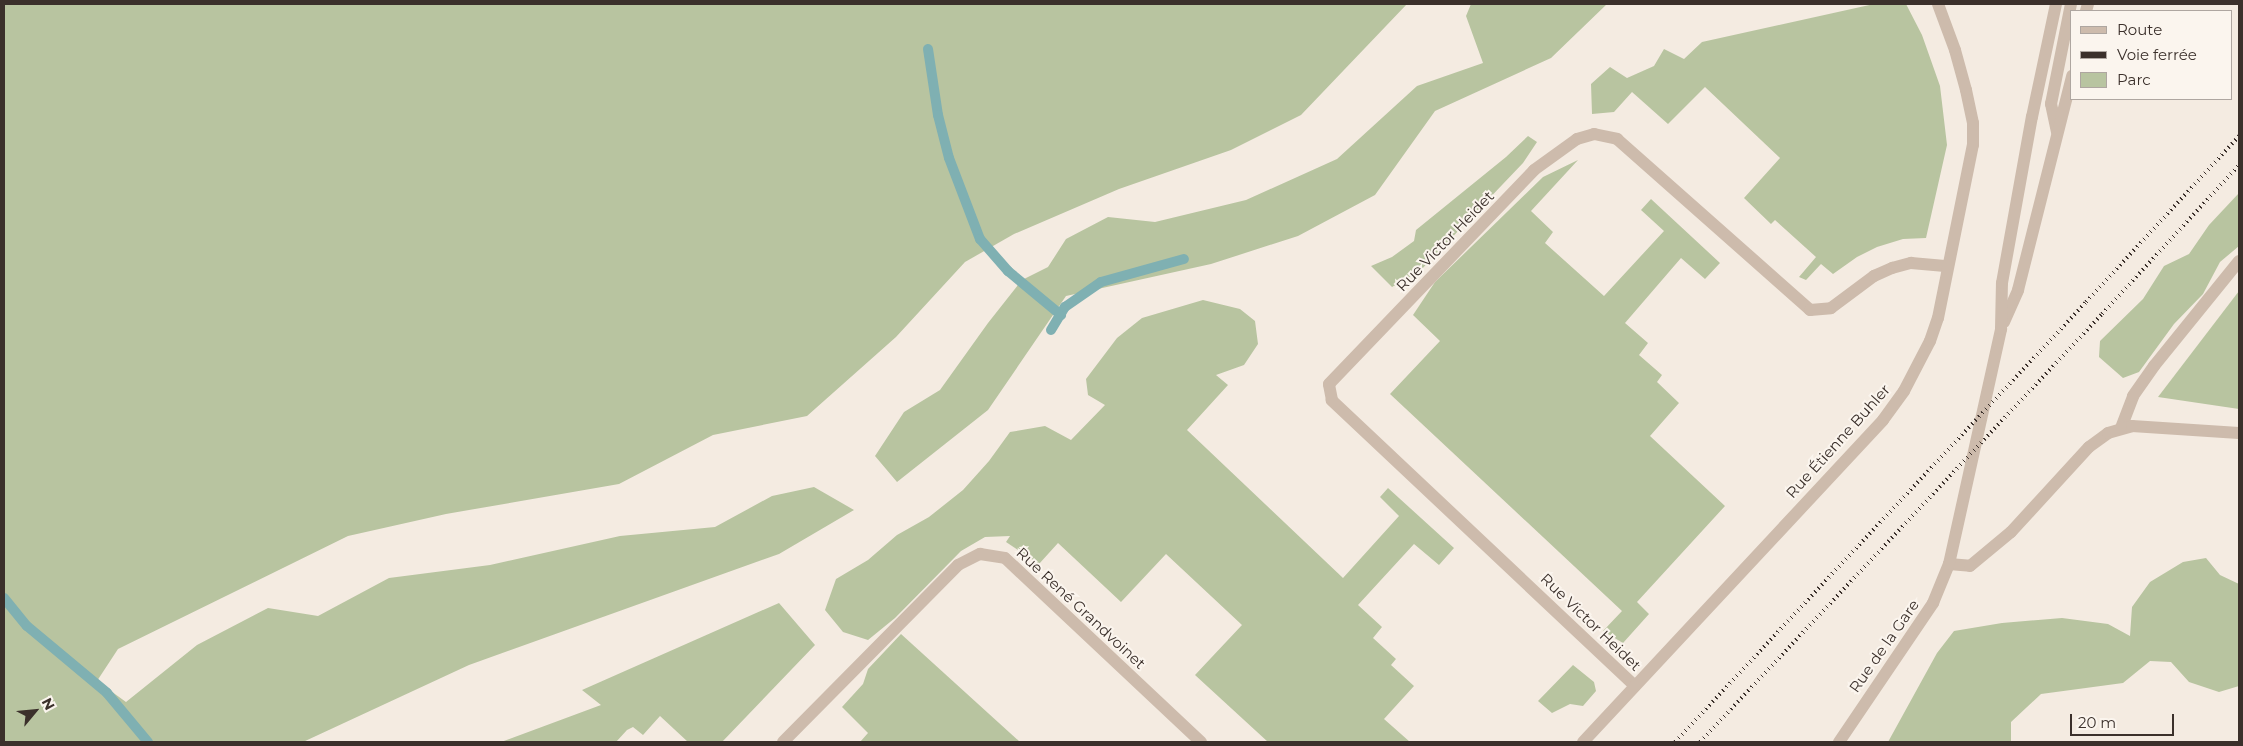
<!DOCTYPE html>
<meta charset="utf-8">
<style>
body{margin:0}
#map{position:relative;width:2243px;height:746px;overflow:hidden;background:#f4ebe1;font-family:Montserrat,sans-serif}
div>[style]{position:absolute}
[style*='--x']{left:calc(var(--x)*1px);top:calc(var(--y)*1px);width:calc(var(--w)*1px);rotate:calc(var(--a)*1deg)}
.green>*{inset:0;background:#b8c4a0}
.stream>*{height:10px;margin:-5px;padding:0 5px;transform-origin:5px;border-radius:5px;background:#7fb0b2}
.minor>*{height:12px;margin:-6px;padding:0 6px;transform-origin:6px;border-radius:6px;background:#cdbbac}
.tertiary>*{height:12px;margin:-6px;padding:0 6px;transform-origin:6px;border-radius:6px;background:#cdbbac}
.rail>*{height:4px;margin-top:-2px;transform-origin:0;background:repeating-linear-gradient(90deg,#3b302b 0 1px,transparent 0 5px)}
span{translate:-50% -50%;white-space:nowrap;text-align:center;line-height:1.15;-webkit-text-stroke:4px #fbf5ee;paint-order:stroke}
.street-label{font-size:15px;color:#3b302b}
.frame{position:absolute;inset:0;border:5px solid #3b302b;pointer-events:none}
.legend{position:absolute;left:2070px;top:10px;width:162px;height:90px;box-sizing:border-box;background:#fbf5ee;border:1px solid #aea6a0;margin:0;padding:6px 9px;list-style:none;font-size:15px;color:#3b302b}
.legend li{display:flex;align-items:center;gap:10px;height:25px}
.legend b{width:25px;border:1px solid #aea6a0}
.north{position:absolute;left:10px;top:686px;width:50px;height:50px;-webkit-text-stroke:4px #fbf5ee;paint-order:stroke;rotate:62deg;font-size:14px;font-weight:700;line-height:20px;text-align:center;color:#3b302b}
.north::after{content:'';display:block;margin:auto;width:18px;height:22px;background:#3b302b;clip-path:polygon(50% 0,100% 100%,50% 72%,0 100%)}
.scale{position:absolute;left:2070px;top:714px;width:104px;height:22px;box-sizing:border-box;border:2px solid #3b302b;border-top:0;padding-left:6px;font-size:15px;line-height:18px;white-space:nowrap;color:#3b302b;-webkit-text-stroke:4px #fbf5ee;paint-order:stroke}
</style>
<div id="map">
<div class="green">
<i style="clip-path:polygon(4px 4px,1407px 4px,1301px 115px,1231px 150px,1119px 189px,1014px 234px,965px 262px,896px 337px,807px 416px,713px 435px,619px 484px,446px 514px,348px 536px,118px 649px,97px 681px,126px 702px,197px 645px,268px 608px,318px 616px,389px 578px,490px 565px,620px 536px,715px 527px,772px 496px,814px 487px,854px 510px,779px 554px,469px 665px,303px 742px,4px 742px)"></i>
<i style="clip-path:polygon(1471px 4px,1607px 4px,1551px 58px,1435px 111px,1375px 195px,1298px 236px,1211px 264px,1066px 296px,988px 410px,897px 482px,875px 456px,904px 412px,940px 390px,988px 323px,1022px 280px,1048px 267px,1066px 239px,1108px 217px,1155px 222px,1246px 200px,1337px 159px,1417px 86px,1483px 63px,1466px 16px)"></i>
<i style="clip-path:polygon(1874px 4px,1906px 4px,1922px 35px,1940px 86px,1947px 145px,1926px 238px,1903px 239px,1877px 247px,1857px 257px,1833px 274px,1821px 264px,1806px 280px,1799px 277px,1816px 257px,1775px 220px,1771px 224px,1744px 198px,1780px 158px,1705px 87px,1668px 124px,1632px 92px,1614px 112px,1592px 114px,1591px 84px,1610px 67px,1627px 78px,1654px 66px,1664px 49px,1684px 59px,1702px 42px)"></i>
<i style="clip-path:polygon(1528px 136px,1537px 142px,1523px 163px,1419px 272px,1392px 287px,1371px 266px,1392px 257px,1414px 241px,1416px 230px,1506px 157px)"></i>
<i style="clip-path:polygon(1578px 160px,1531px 211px,1553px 232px,1545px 243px,1604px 296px,1664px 231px,1641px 210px,1651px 199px,1720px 263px,1705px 279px,1681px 258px,1625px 323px,1648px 343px,1639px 355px,1662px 375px,1657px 382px,1679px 403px,1650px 436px,1725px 506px,1637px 602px,1649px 614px,1623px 643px,1603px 631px,1622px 611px,1390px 394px,1440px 341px,1413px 315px,1435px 282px,1543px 177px)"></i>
<i style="clip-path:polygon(2239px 193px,2239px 246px,2220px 262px,2203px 294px,2174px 324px,2139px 372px,2123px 378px,2099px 357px,2100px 341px,2143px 299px,2164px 266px,2189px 254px,2209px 225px)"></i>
<i style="clip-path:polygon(2239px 291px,2239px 409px,2158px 397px)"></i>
<i style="clip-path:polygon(1203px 300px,1240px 309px,1255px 321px,1258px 344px,1244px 365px,1216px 375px,1228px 385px,1187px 430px,1343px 578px,1399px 516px,1380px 497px,1388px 488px,1454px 548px,1439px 565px,1414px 544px,1358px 605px,1382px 627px,1373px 638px,1396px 659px,1391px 665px,1414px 686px,1384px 719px,1410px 742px,1268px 742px,1195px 675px,1242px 625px,1166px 554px,1121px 602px,1058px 543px,1039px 564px,1006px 542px,1010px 536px,985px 537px,961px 551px,895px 618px,868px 640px,843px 632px,825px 610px,836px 579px,868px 560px,897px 535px,929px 517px,963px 490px,989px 461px,1010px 432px,1045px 426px,1071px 440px,1105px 405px,1088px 395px,1086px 379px,1117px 338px,1142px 318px)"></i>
<i style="clip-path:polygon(2206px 558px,2220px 575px,2239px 584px,2239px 686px,2219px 692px,2189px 682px,2171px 662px,2150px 661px,2123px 683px,2041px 694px,2011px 722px,2011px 742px,1888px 742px,1937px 653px,1954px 631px,2002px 623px,2062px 618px,2108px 624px,2130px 636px,2132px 607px,2150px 582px,2183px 562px)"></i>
<i style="clip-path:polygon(779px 603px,815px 645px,722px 742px,688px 742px,660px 716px,643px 735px,633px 727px,627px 730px,616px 742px,501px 742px,601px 705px,582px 690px)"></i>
<i style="clip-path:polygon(901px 634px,1020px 742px,860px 742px,868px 733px,842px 707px,863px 684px,868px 669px)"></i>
<i style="clip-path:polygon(1573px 665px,1594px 682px,1596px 691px,1583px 706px,1570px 704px,1552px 713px,1538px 701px)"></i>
</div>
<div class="stream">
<i style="--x:928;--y:49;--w:67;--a:81.4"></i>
<i style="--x:938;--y:115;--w:44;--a:75.7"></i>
<i style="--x:949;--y:158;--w:87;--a:69.1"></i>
<i style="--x:980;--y:239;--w:43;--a:48.8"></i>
<i style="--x:1008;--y:271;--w:69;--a:39.7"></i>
<i style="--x:1051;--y:330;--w:27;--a:-59"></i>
<i style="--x:1065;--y:307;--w:44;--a:-34.8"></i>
<i style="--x:1101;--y:282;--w:86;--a:-15.5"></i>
<i style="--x:4;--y:598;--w:36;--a:51"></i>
<i style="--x:27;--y:626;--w:104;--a:39.9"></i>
<i style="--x:107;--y:693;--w:64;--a:50.1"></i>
</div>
<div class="minor">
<i style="--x:2121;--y:428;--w:34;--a:-69"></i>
<i style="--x:2133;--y:396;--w:37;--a:-55"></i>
<i style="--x:2154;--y:366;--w:135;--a:-51"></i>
<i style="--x:1949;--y:564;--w:21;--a:5"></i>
<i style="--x:1970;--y:566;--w:53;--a:-39.7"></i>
<i style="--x:2011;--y:532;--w:115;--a:-47.5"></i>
<i style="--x:2089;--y:447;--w:24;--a:-36"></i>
<i style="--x:2108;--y:433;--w:25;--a:-16"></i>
<i style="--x:2132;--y:426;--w:107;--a:3.7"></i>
<i style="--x:1635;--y:686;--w:417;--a:-136.7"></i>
<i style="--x:1332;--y:400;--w:16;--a:-101"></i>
<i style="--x:1329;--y:384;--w:296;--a:-46.2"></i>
<i style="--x:1534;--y:170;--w:53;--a:-35.8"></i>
<i style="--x:1577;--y:139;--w:18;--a:-16"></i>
<i style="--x:1594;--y:134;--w:24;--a:12"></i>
<i style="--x:1617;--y:139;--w:258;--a:41.5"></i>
<i style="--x:1810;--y:310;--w:21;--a:-5"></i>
<i style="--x:1831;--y:308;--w:54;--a:-36.7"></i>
<i style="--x:1874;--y:276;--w:20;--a:-24"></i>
<i style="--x:1892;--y:268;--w:20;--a:-15"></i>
<i style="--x:1911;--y:263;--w:37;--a:5"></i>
<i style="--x:783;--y:742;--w:249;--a:-45.3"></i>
<i style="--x:958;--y:565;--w:25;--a:-27"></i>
<i style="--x:980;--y:554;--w:25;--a:9"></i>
<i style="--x:1005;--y:558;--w:269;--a:43.2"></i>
<i style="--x:1583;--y:742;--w:440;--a:-47"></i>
<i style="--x:1883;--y:420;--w:36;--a:-54"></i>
<i style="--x:1904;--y:391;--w:56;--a:-62.5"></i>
<i style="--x:1930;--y:341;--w:24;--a:-71"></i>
<i style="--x:1938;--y:318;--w:177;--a:-78.6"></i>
<i style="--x:1973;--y:145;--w:22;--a:-90"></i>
<i style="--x:1973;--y:123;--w:34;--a:-102"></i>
<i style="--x:1966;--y:90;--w:41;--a:-105.4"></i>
<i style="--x:1955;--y:50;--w:49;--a:-110.3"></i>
</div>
<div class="tertiary">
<i style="--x:2086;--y:11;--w:7;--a:-74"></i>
<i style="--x:2057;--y:132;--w:29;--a:-102"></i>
<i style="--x:2051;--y:104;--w:102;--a:-78.7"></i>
<i style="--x:2004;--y:322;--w:35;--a:-66"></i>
<i style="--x:2018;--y:290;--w:221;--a:-75.8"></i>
<i style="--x:1839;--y:742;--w:168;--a:-55.9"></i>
<i style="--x:1933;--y:603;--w:42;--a:-67.7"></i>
<i style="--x:1949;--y:564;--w:241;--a:-77.5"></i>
<i style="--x:2001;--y:329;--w:46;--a:-88.8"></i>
<i style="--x:2002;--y:283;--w:169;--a:-79.8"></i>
<i style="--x:2032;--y:117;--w:116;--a:-78"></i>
</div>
<div class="rail">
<i style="--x:1675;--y:742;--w:602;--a:-46.95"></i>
<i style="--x:2086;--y:302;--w:226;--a:-47.3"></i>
<i style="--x:1700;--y:742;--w:587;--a:-46.79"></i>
<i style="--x:2102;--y:314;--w:202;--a:-47.4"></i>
</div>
<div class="street-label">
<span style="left:1445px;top:241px;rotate:-46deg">Rue Victor Heidet</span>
<span style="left:1838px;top:441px;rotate:-48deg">Rue Étienne Buhler</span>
<span style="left:1081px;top:608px;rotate:43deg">Rue René Grandvoinet</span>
<span style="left:1591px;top:622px;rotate:44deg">Rue Victor Heidet</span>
<span style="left:1884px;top:646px;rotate:-55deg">Rue de la Gare</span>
</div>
<div class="frame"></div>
<ul class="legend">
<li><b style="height:6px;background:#cdbbac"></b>Route</li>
<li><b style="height:6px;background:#3b302b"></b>Voie ferrée</li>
<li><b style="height:14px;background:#b8c4a0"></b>Parc</li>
</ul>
<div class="north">N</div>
<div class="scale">20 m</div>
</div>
